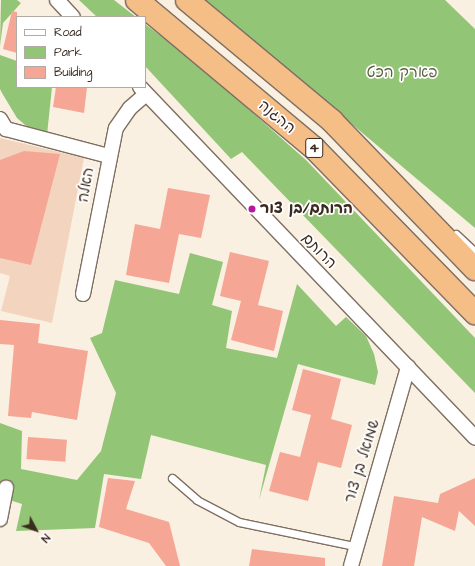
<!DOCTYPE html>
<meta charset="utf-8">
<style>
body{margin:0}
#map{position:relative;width:475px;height:566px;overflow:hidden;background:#f9f0e1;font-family:"Architects Daughter","Playpen Sans Hebrew",sans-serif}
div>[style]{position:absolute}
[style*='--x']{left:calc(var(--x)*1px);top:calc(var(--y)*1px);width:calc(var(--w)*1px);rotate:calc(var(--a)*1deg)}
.built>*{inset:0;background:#f3d4bf}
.green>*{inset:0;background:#93c576}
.building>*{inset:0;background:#f5a695;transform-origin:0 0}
.roads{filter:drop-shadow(1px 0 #7e6f62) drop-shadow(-1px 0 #7e6f62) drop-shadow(0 1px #7e6f62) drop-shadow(0 -1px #7e6f62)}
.service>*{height:7px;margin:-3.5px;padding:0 3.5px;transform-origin:3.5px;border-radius:3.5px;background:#fff}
.minor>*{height:14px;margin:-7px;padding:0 7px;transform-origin:7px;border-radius:7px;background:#fff}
.trunk>*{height:22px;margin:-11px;padding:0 11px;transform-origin:11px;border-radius:11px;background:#f6be87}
.dots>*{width:11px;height:11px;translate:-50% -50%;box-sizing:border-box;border:2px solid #fff;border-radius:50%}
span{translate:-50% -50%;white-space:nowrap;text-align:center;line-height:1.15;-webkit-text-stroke:3.5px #fff;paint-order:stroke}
.shield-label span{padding:1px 3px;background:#fff;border:1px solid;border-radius:3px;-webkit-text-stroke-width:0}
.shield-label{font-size:14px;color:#3b2a1e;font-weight:700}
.park-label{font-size:15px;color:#5a603d}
.street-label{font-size:15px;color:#3b2a1e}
.poi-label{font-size:15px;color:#3b2a1e;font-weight:700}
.left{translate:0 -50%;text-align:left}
.legend{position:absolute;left:16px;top:16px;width:130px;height:72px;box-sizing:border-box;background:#fff;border:1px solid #b1aaa5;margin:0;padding:5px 7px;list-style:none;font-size:12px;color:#3b2a1e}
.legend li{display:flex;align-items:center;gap:8px;height:20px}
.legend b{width:20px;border:1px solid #b1aaa5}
.north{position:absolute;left:16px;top:510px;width:40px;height:40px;-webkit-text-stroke:3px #fff;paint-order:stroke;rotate:131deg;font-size:11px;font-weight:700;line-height:16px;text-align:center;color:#3b2a1e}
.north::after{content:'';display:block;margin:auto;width:14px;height:18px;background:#3b2a1e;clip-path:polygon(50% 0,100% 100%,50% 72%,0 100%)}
</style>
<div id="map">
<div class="built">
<i style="clip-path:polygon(0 138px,84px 158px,52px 323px,1px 311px,10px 276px,0 273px)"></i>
</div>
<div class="green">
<i style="clip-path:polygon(1px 0,17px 0,21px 3px,3px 23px,0 46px)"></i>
<i style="clip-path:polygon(79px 0,114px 0,136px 17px,97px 17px)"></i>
<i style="clip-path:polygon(205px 0,445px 0,475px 29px,475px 228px)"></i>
<i style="clip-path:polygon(145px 24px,199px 65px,307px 161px,475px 338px,475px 393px,242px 152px,231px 159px,145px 66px)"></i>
<i style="clip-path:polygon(0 55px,17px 61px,17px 87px,52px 87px,47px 135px,31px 130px,17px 118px,2px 93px,0 89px)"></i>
<i style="clip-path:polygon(190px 253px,223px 262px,212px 305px,232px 311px,226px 348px,277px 358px,297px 284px,336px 326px,346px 317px,366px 336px,374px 354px,378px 372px,375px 385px,298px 364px,259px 500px,266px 465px,151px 435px,141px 479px,104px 474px,95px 528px,16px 531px,22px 504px,0 497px,0 423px,22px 431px,21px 469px,77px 480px,101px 451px,116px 393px,90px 338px,102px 333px,115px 280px,179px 294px)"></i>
</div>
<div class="building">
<i style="clip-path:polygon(12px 11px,17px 12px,17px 53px,3px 49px)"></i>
<i style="clip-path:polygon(56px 87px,87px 87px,84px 113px,53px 107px)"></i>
<i style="clip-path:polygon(24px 151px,60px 154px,31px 265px,0 258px,0 160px)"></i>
<i style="clip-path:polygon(168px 188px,210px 195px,201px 238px,179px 234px,169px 283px,126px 275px,135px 224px,160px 229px)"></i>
<i style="clip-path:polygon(230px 252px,269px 261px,258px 305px,283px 311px,274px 351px,231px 340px,241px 301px,220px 296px)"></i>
<i style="clip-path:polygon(0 320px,40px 324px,38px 343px,88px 351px,77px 420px,32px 412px,31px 418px,8px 416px,14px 345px,0 344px)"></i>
<i style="clip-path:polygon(303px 369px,341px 379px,331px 419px,352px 425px,341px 468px,318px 462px,308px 501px,269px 491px,280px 452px,300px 457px,311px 415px,292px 410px)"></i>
<i style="left:28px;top:437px;width:39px;height:22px;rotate:4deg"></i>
<i style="clip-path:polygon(108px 478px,135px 481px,126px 509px,169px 522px,180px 566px,166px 566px,149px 543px,99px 527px)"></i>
<i style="clip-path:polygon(475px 478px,475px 526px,459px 511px,455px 531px,422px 517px,414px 566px,382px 566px,394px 496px,438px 503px,440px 494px)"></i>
<i style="clip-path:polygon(252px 549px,325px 558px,325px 566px,249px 566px)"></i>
</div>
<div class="roads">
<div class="service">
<i style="--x:456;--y:234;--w:26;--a:43"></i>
<i style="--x:172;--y:478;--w:33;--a:41"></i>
<i style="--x:197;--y:500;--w:47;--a:27.6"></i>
<i style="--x:239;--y:522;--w:117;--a:11.8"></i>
</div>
<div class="minor">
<i style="--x:57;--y:0;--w:23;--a:47"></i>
<i style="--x:140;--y:87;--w:485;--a:46.3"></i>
<i style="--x:0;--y:119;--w:12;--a:59"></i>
<i style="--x:6;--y:129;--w:106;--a:14.7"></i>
<i style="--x:83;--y:294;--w:169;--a:-78.8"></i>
<i style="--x:116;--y:128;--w:24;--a:-55"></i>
<i style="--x:130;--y:108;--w:21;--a:-41"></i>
<i style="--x:0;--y:519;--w:32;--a:-79"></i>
<i style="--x:351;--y:566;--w:207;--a:-74"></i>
</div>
<div class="trunk">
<i style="--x:137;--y:0;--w:231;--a:39.9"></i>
<i style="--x:314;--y:148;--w:231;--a:45.7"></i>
<i style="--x:187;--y:0;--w:189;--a:39.8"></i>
<i style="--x:332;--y:121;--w:206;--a:46"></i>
</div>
</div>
<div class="dots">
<i style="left:252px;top:209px;background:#b5179e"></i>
</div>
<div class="shield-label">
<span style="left:314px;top:148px">4</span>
</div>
<div class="park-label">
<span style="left:402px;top:73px">פארק הכט</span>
</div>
<div class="street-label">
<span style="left:277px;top:117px;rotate:40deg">ההגנה</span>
<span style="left:86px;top:185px;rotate:-80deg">האלה</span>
<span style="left:319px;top:251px;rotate:46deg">הרותם</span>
<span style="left:362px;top:461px;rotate:-73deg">שמואל בן צור</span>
</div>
<div class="poi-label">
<span class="left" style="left:260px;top:209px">הרותם/בן צור</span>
</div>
<ul class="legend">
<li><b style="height:5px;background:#fff"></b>Road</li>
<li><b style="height:11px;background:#93c576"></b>Park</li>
<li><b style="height:11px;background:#f5a695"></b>Building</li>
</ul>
<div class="north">N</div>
</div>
